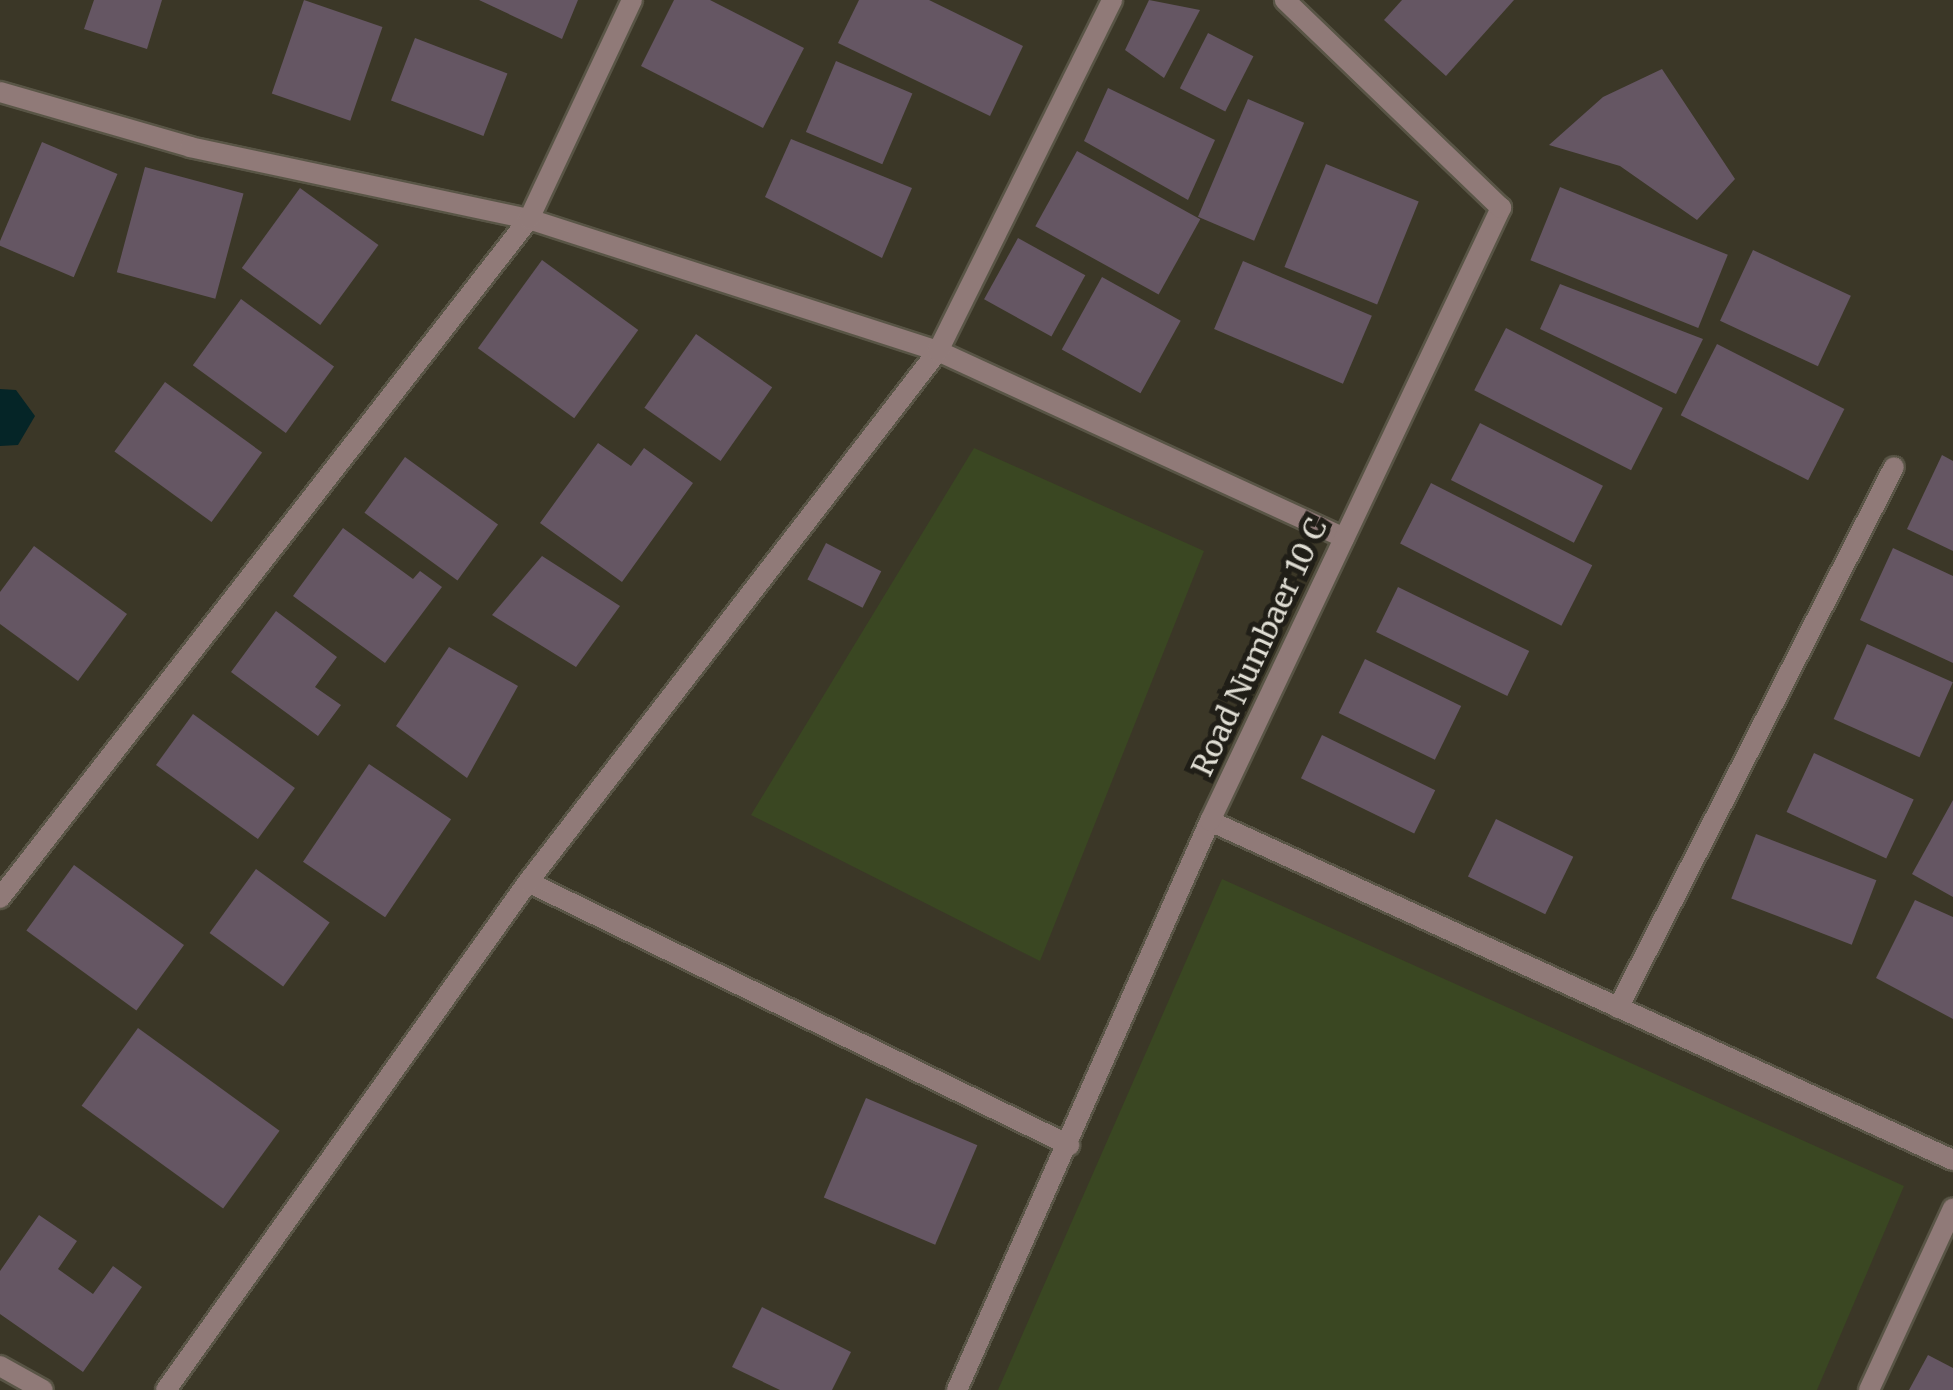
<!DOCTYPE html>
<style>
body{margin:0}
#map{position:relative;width:1953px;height:1390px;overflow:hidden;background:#3b3727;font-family:Merriweather,serif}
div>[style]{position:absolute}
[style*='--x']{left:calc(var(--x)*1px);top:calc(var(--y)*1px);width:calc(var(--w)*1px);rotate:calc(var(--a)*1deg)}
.green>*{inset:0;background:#3a4722}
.water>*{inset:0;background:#052527}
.building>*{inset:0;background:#655663;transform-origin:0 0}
.roads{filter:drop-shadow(2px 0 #595546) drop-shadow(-2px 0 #595546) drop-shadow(0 2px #595546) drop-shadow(0 -2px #595546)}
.minor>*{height:20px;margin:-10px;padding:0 10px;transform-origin:10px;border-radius:10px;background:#907a78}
span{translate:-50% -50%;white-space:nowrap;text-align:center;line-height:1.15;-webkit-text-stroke:10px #201e17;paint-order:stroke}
.street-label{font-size:30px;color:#dfddd3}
</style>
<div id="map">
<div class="green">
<i style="clip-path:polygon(974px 448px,1204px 551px,1040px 961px,751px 815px)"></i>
<i style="clip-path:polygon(1222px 879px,1904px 1186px,1817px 1390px,998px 1390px)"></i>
</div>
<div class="water">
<i style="clip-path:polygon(0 389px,16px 390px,35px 416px,18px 445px,0 446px)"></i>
</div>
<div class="building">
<i style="clip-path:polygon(94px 0,162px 0,147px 49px,84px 29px)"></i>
<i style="left:304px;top:0;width:83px;height:99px;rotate:19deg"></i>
<i style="clip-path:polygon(479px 0,578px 0,562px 39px)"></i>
<i style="clip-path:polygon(674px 0,710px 0,804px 48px,763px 128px,641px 66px)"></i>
<i style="clip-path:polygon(859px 0,929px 0,1023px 46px,990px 116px,838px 43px)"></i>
<i style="clip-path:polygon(1149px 0,1200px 10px,1164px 78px,1125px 50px)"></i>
<i style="clip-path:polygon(1402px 0,1514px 0,1446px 76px,1384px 20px)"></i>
<i style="left:1208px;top:33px;width:51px;height:62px;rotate:27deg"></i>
<i style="left:415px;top:38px;width:99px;height:67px;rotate:21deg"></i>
<i style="left:836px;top:61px;width:83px;height:77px;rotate:23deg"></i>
<i style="clip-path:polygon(1662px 69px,1735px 179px,1697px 220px,1620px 166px,1549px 145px,1603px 97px)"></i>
<i style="clip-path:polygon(1108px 88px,1215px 140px,1188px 200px,1084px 141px)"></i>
<i style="left:1248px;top:99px;width:61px;height:128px;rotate:23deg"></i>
<i style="clip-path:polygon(791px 139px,912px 188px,882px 258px,765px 197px)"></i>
<i style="left:42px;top:142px;width:82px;height:112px;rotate:23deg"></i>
<i style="left:1077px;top:151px;width:141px;height:86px;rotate:29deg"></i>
<i style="left:1326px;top:164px;width:100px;height:111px;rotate:22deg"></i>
<i style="left:145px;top:167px;width:102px;height:109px;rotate:15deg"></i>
<i style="left:1560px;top:187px;width:181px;height:79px;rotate:22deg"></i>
<i style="left:300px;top:188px;width:97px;height:99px;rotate:36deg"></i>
<i style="left:1018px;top:238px;width:77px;height:70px;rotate:29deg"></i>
<i style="left:1753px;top:250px;width:108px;height:78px;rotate:25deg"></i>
<i style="left:542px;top:260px;width:119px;height:109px;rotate:36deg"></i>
<i style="left:1243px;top:261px;width:140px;height:74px;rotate:23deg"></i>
<i style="left:1102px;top:277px;width:90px;height:83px;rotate:29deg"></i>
<i style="clip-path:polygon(1560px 284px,1703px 339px,1676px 394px,1540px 329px)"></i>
<i style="left:241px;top:299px;width:115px;height:82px;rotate:36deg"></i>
<i style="left:1506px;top:328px;width:176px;height:70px;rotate:27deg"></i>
<i style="left:696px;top:334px;width:93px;height:90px;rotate:35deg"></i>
<i style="left:1717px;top:344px;width:143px;height:80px;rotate:27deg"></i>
<i style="left:165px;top:382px;width:120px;height:86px;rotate:36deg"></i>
<i style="left:1480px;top:423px;width:138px;height:64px;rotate:27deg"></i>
<i style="clip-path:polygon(598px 443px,631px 466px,644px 448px,693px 483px,622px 582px,540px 523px)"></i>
<i style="clip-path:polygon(1942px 455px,1953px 461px,1953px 551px,1907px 529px)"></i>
<i style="left:405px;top:457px;width:115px;height:69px;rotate:36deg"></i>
<i style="left:1431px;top:483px;width:181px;height:68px;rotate:27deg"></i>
<i style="clip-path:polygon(343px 528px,413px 579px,420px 571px,442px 587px,385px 663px,293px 596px)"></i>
<i style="left:826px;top:543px;width:62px;height:41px;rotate:27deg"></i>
<i style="clip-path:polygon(34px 546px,127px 614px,78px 681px,0 624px,0 592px)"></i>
<i style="clip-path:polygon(1893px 548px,1953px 576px,1953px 663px,1860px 620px)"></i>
<i style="clip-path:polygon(542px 556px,620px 606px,576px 667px,492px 615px)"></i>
<i style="left:1398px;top:587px;width:146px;height:50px;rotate:26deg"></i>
<i style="clip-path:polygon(276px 611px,337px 657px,315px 687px,341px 705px,318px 736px,231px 672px)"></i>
<i style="left:1867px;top:644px;width:94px;height:82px;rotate:24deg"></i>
<i style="clip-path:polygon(449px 647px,518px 686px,467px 778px,396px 726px)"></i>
<i style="left:1365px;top:659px;width:107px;height:60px;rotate:26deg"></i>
<i style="left:193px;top:714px;width:126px;height:63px;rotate:36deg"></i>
<i style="left:1322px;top:735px;width:126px;height:48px;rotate:26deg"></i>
<i style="left:1814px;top:753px;width:110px;height:65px;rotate:25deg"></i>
<i style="left:369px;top:764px;width:99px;height:118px;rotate:34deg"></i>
<i style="clip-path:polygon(1953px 800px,1953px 897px,1912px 874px)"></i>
<i style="left:1496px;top:819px;width:86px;height:64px;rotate:26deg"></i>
<i style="left:1756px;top:834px;width:129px;height:69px;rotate:21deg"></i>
<i style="left:74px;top:865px;width:136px;height:81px;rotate:36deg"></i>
<i style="left:256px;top:869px;width:91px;height:79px;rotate:36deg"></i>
<i style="clip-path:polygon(1915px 900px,1953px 917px,1953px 1019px,1876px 978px)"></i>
<i style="left:138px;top:1028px;width:175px;height:96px;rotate:36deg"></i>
<i style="left:866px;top:1098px;width:121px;height:108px;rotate:23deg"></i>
<i style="clip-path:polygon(39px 1215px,77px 1241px,58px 1269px,93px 1294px,113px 1266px,142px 1287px,83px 1372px,0 1314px,0 1271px)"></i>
<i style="clip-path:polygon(762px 1307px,851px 1352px,832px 1390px,780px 1390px,732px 1367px)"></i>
<i style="clip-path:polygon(1928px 1355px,1953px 1368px,1953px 1390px,1909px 1390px)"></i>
</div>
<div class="roads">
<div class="minor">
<i style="--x:0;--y:92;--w:198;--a:16.1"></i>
<i style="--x:190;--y:147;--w:347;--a:12"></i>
<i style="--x:529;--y:219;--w:430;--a:17.9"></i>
<i style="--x:938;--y:351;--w:447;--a:24.7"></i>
<i style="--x:1210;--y:821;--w:817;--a:24.53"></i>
<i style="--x:528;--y:882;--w:602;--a:25.93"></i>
<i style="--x:0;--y:898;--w:861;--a:-52.08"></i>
<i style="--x:529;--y:219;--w:242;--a:-64.8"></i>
<i style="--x:1618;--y:1008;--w:607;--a:-62.97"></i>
<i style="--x:0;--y:1366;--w:49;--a:29.2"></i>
<i style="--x:166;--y:1390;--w:624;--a:-54.53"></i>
<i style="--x:528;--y:882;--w:671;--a:-52.33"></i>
<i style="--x:938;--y:351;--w:392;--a:-63.6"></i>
<i style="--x:957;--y:1390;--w:623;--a:-66.03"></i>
<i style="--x:1210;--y:821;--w:679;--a:-64.61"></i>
<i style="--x:1501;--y:208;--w:300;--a:-136.1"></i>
<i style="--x:1869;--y:1390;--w:200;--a:-65.2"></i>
</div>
</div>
<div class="street-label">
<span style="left:1259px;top:647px;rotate:-65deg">Road Numbaer 10 C</span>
</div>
</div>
